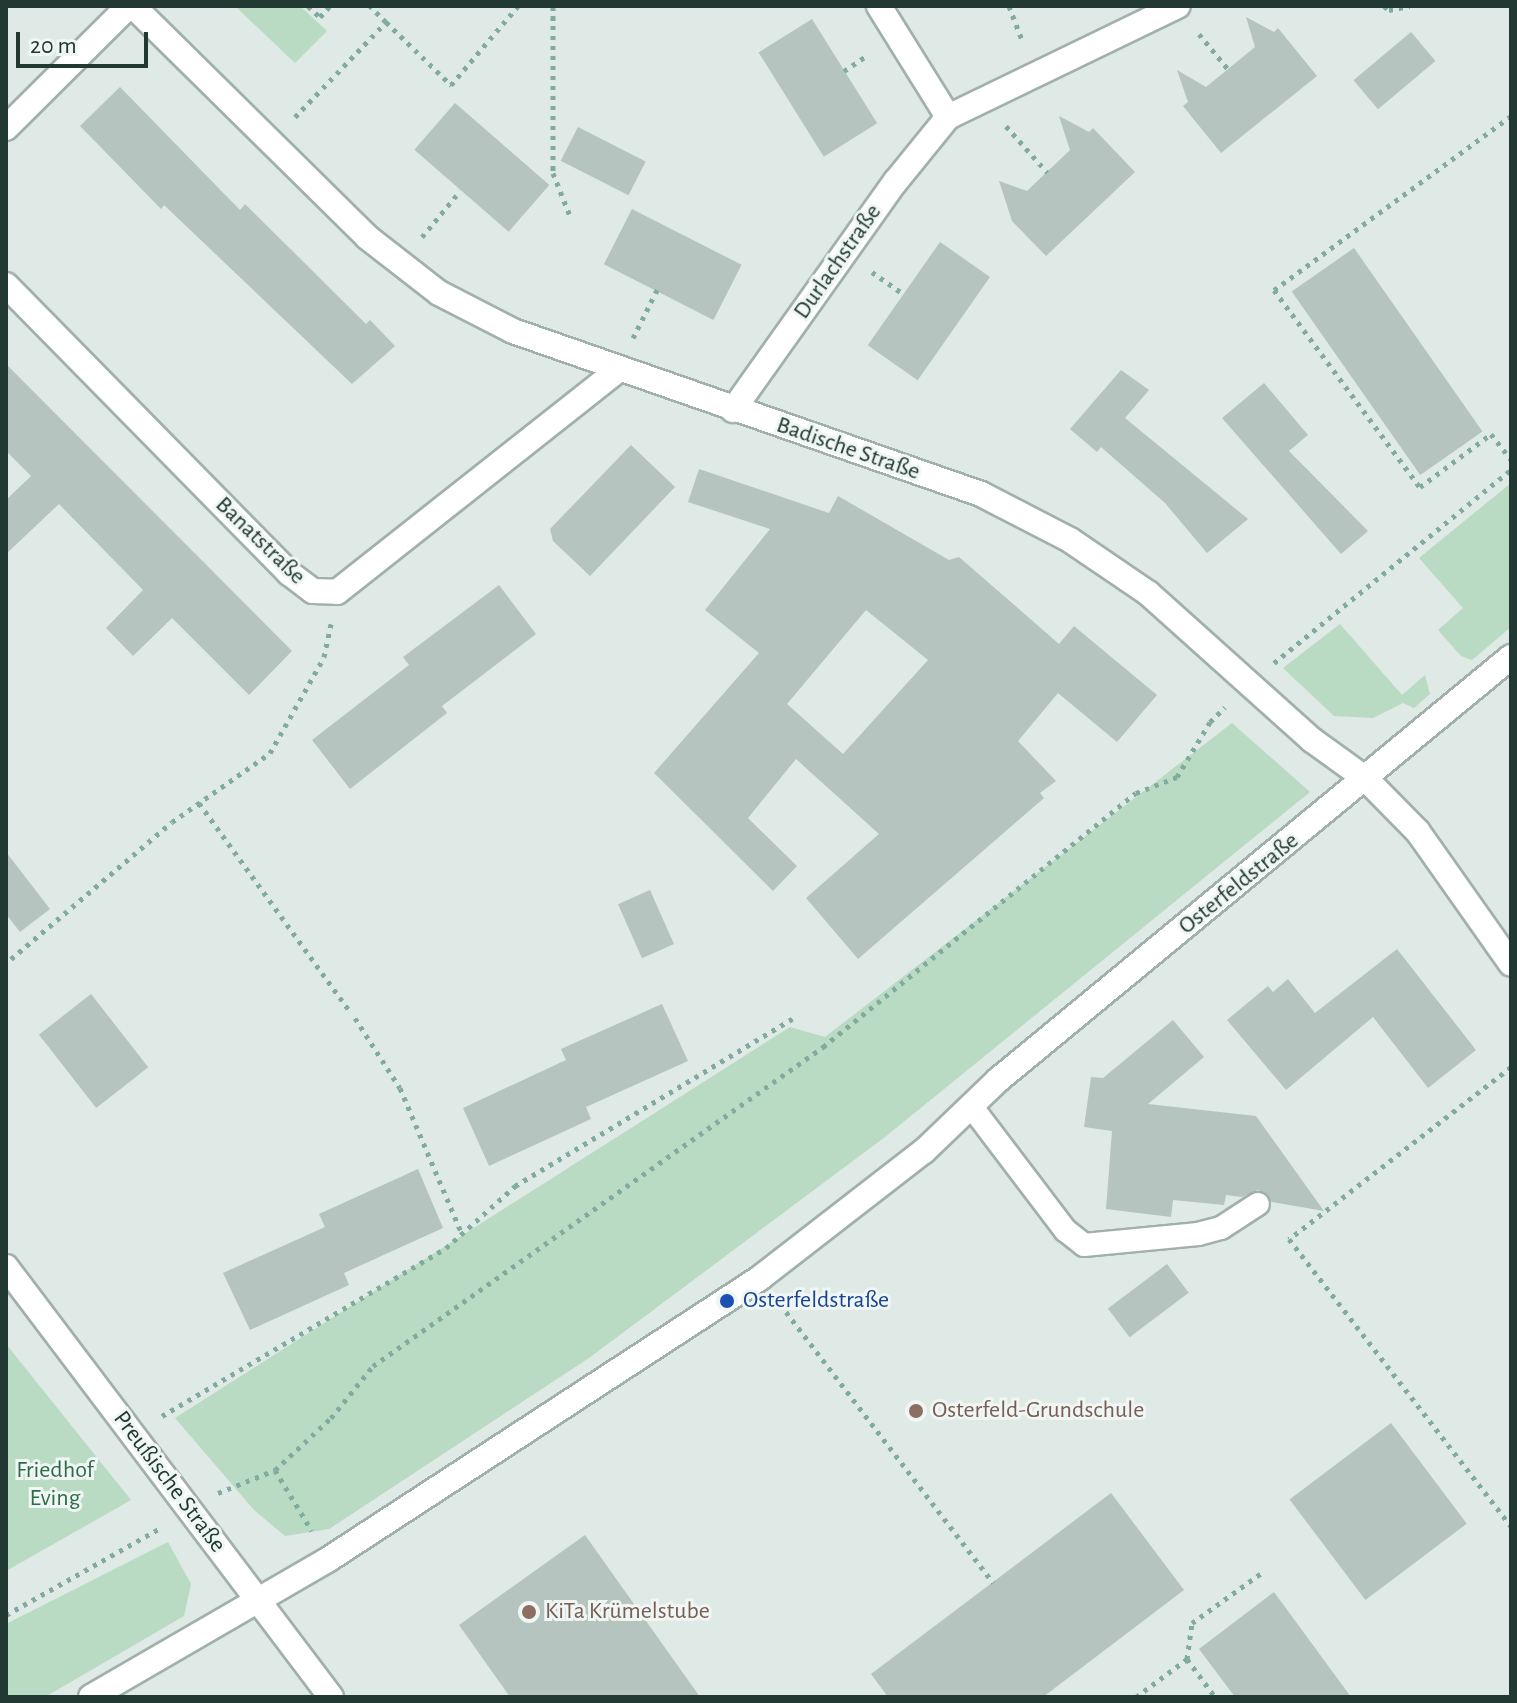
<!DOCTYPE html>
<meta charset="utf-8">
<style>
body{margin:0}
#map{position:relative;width:1517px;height:1703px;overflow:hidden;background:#dfe9e5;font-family:"Alegreya Sans",sans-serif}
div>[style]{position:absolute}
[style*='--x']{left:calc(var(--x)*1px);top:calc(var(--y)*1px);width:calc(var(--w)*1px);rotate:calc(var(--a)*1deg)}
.green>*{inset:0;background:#b9dac3}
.building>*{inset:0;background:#b5c4be;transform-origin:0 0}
.path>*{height:5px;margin-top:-2.5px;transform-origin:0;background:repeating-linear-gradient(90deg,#82aba0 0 4px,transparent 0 10px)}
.roads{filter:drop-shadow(2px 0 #a2b0ac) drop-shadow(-2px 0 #a2b0ac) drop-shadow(0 2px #a2b0ac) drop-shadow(0 -2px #a2b0ac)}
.service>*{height:22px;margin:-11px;padding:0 11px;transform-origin:11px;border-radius:11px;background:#fff}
.minor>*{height:24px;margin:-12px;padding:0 12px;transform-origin:12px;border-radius:12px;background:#fff}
.tertiary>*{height:24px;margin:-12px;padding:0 12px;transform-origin:12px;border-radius:12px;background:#fff}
.dots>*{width:22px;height:22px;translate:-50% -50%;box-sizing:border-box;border:4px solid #eff6f3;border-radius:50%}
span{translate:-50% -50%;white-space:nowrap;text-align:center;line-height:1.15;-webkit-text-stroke:6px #eff6f3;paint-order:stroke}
.street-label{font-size:24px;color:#213833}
.transit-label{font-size:24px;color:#164399}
.left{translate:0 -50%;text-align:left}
.education-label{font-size:24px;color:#785e54}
.park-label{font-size:24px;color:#2e6c49}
.frame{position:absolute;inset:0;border:8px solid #213833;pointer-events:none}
.scale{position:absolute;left:16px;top:32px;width:132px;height:36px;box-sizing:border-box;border:4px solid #213833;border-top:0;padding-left:10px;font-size:24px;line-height:28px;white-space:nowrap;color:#213833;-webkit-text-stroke:6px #eff6f3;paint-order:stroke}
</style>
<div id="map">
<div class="green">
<i style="clip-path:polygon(235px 6px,300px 6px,327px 31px,295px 63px)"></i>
<i style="clip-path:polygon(1511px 483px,1511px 627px,1472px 660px,1461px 656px,1438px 630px,1463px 608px,1419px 558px)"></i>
<i style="clip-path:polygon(1340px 624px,1402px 695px,1425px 675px,1430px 694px,1414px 708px,1403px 703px,1373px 718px,1334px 716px,1283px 668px)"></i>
<i style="clip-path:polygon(1232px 723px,1310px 792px,885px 1137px,589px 1358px,329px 1529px,285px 1536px,254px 1510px,175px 1418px,790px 1027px,825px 1037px)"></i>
<i style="clip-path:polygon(6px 1344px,131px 1500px,6px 1571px)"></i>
<i style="clip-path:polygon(168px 1542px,191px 1584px,184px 1616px,45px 1697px,6px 1697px,6px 1624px)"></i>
</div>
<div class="building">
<i style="clip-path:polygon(1246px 17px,1274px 32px,1278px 28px,1317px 76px,1221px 153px,1183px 106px,1188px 102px,1177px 70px,1206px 87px,1255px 47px)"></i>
<i style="left:812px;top:19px;width:123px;height:63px;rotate:58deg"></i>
<i style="left:1411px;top:32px;width:38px;height:75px;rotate:50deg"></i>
<i style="clip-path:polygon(120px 87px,240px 210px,245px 204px,366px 324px,370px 320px,395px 346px,352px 384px,164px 205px,161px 209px,80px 126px)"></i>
<i style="left:455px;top:103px;width:125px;height:62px;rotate:41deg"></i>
<i style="clip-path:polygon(1059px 116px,1089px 132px,1093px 128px,1135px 172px,1046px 256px,1012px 221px,999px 181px,1027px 191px,1070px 150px)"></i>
<i style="left:578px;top:127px;width:76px;height:38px;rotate:27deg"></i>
<i style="left:632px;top:209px;width:123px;height:62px;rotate:27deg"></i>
<i style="left:940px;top:242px;width:61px;height:126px;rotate:35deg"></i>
<i style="left:1354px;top:248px;width:224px;height:76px;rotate:55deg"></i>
<i style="clip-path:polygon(6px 364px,292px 651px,249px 695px,172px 618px,133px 656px,106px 628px,143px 590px,59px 504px,6px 554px,6px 500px,31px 476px,6px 451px)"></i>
<i style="clip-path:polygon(1121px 370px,1149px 390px,1125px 418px,1248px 519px,1207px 553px,1165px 503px,1101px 447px,1097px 452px,1070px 429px)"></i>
<i style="clip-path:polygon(1264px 383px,1308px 435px,1289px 451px,1368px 531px,1341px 554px,1222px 418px)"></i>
<i style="clip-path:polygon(631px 445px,675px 487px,590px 576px,553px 541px,550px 529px)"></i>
<i style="clip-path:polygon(evenodd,699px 469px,829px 513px,838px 496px,949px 560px,959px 557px,1059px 644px,1074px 626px,1157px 695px,1117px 742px,1058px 693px,1018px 741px,1056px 781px,1040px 793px,1044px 798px,858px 959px,806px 898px,879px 834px,796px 759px,748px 818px,797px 866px,773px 891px,654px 773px,759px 653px,705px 610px,770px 529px,688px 502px,699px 469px,866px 610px,928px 660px,843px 754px,787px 704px,866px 610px)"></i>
<i style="clip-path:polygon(499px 585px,536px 634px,442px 706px,447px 713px,350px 789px,312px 740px,409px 665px,403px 657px)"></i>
<i style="clip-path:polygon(6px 852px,50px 909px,20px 932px,6px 914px)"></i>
<i style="left:650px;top:890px;width:59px;height:35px;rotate:66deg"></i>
<i style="clip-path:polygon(1397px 949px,1476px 1050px,1428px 1088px,1373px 1017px,1286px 1090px,1227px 1020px,1268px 986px,1273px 992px,1288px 979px,1315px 1013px)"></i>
<i style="left:91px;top:994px;width:93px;height:66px;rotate:52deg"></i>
<i style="clip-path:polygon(662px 1004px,688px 1061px,586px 1107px,591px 1119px,489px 1166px,463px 1108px,566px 1060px,561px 1049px)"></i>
<i style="clip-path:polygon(1173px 1020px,1204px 1057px,1148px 1104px,1256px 1116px,1324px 1211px,1272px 1202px,1258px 1190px,1242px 1197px,1226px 1195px,1224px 1205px,1173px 1200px,1171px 1217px,1106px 1209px,1112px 1131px,1084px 1127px,1091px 1077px,1103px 1078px)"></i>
<i style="clip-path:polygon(418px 1169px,443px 1228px,344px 1273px,349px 1285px,250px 1330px,223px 1273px,325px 1227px,319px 1214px)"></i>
<i style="left:1167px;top:1264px;width:36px;height:74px;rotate:53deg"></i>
<i style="left:1391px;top:1423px;width:126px;height:127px;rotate:53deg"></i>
<i style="clip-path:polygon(1111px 1493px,1184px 1590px,1043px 1697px,888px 1697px,871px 1674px)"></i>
<i style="clip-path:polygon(585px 1535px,700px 1697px,510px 1697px,459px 1625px)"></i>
<i style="clip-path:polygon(1274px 1592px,1351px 1697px,1235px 1697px,1199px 1649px)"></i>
</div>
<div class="path">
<i style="--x:308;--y:6;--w:16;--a:43"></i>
<i style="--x:320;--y:17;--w:15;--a:-48"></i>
<i style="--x:553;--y:6;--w:167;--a:90"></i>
<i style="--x:553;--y:173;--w:46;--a:68.4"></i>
<i style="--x:1009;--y:6;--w:39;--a:69"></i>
<i style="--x:1384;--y:6;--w:6;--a:39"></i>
<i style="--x:1389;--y:10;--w:21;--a:-11"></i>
<i style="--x:386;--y:22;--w:91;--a:44.1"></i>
<i style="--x:451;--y:85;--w:104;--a:-49.7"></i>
<i style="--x:1199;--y:34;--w:45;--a:50.4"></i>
<i style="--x:844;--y:71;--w:29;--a:-34"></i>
<i style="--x:1511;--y:116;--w:294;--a:143.7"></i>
<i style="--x:1274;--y:290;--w:245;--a:53.5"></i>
<i style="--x:1420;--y:487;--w:89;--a:-36.7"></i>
<i style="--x:1491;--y:434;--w:33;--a:52"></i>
<i style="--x:295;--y:117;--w:132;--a:-46.2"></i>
<i style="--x:386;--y:22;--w:23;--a:-135"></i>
<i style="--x:1006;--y:126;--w:62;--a:48.3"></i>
<i style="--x:422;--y:237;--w:60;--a:-50.4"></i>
<i style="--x:872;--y:272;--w:39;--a:35"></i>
<i style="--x:633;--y:338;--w:54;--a:-63.4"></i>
<i style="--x:1274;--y:663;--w:306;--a:-39.2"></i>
<i style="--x:199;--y:803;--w:256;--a:54.1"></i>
<i style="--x:11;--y:959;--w:211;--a:-40.4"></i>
<i style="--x:172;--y:822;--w:120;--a:-35.1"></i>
<i style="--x:270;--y:753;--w:110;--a:-60.6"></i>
<i style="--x:324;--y:657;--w:34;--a:-78"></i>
<i style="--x:355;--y:1018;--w:83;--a:57.3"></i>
<i style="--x:400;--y:1088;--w:159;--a:67"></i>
<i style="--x:1511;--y:1067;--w:281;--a:142.2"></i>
<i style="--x:1289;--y:1239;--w:363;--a:52.3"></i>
<i style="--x:780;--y:1304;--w:351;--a:52.6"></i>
<i style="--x:162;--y:1416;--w:330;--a:-30.6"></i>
<i style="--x:446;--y:1248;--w:93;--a:-41.9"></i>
<i style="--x:515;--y:1186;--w:327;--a:-31.1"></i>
<i style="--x:275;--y:1470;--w:71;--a:58.8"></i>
<i style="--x:218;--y:1493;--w:61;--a:-22"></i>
<i style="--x:275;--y:1470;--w:76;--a:-42.9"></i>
<i style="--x:331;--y:1418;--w:67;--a:-51.1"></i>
<i style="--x:373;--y:1366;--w:552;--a:-35.33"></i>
<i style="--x:823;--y:1047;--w:403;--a:-39.1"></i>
<i style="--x:1136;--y:793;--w:44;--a:-21.3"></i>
<i style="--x:1177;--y:777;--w:64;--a:-59"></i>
<i style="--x:1210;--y:722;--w:21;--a:-45"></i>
<i style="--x:6;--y:1615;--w:179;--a:-29.4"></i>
<i style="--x:1187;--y:1659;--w:47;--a:53.6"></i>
<i style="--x:1136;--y:1697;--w:64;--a:-36.7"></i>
<i style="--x:1187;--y:1659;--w:36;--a:-82"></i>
<i style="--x:1192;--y:1623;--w:89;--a:-35.8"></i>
</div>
<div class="roads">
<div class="service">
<i style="--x:971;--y:1106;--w:156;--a:52.8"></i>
<i style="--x:1065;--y:1230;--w:24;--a:38"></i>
<i style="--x:1084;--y:1245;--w:115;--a:-5.5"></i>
<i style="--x:1198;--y:1234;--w:24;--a:-15"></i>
<i style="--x:1221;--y:1228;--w:44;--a:-33"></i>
</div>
<div class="minor">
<i style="--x:133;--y:6;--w:329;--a:44.6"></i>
<i style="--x:367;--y:237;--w:91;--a:37.9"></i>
<i style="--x:439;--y:293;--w:83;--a:27.2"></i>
<i style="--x:513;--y:331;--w:496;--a:19.2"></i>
<i style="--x:981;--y:494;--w:100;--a:27.3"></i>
<i style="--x:1070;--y:540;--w:94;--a:34.2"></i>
<i style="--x:1148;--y:593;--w:220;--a:41.9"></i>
<i style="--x:1312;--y:740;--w:67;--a:35.8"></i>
<i style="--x:1366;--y:779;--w:74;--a:45.5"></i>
<i style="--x:1418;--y:832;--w:161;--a:54.8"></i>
<i style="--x:879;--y:6;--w:131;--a:58.1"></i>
<i style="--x:6;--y:128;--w:173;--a:-44.8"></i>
<i style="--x:6;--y:285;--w:404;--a:45.5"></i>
<i style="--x:289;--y:573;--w:30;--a:37"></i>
<i style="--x:313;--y:591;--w:24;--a:2"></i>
<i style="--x:337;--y:592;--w:358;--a:-38.3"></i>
<i style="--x:733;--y:410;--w:281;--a:-54.6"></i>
<i style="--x:896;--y:181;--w:82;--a:-50.9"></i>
<i style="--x:948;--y:117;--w:255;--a:-25.8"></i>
<i style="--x:6;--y:1267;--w:539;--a:52.92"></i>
</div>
<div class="tertiary">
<i style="--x:91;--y:1697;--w:275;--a:-30.1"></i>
<i style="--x:329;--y:1559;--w:515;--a:-33.1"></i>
<i style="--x:760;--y:1278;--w:207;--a:-37.8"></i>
<i style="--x:924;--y:1151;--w:103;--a:-43.8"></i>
<i style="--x:998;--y:1080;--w:665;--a:-39.51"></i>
</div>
</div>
<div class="dots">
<i style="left:727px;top:1301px;background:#1a4fb4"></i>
<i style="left:916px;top:1411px;background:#8d6e63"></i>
<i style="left:529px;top:1612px;background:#8d6e63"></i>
</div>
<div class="street-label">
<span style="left:838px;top:262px;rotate:-55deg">Durlachstraße</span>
<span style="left:848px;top:449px;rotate:19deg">Badische Straße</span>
<span style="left:260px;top:541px;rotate:44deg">Banatstraße</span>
<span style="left:1239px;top:884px;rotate:-39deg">Osterfeldstraße</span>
<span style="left:169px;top:1482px;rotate:53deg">Preußische Straße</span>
</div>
<div class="transit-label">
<span class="left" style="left:743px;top:1301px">Osterfeldstraße</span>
</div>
<div class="education-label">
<span class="left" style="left:932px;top:1411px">Osterfeld-Grundschule</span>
<span class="left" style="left:545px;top:1612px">KiTa Krümelstube</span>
</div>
<div class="park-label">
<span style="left:55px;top:1485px">Friedhof<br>Eving</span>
</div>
<div class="frame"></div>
<div class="scale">20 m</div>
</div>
